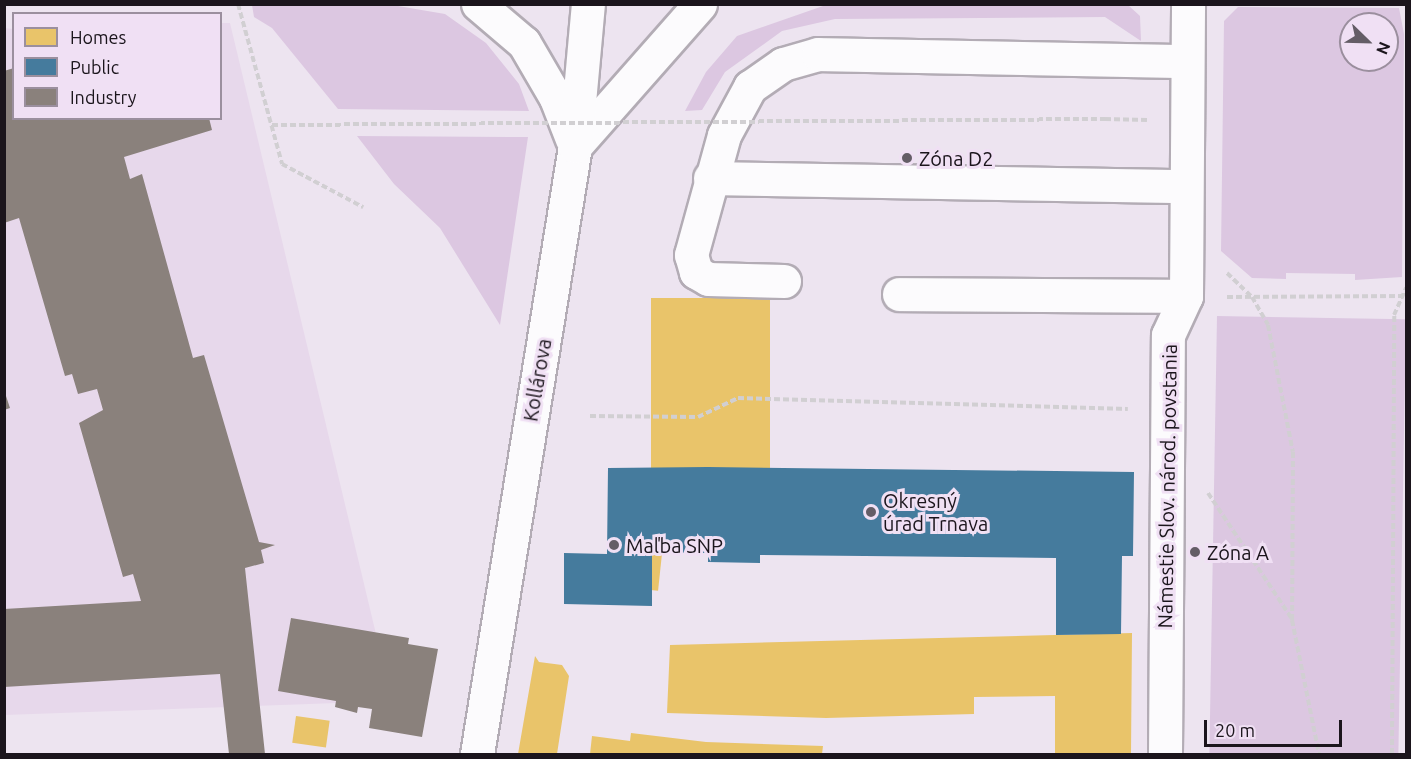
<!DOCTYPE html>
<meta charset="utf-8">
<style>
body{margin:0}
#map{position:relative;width:1411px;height:759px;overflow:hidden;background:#ede4f0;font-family:Ubuntu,sans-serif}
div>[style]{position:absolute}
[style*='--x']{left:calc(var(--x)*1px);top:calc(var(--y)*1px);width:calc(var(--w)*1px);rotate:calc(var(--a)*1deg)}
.built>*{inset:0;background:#e7d8eb}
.green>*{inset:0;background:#dcc7e1;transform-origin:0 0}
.homes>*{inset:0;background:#e9c46a;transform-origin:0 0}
.public>*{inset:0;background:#457b9d}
.industry>*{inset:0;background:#8a817c}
.path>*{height:4px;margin-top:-2px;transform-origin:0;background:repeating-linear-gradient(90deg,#d1cfd2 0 6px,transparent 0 9px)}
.roads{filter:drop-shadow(2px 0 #b3acb5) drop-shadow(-2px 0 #b3acb5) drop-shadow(0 2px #b3acb5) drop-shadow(0 -2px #b3acb5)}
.minor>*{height:33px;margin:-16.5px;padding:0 16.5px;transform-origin:16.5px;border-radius:16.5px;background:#fcfbfd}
.path-bridge>*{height:4px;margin-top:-2px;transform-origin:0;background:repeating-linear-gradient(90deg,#d1cfd2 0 6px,transparent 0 9px)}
.dots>*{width:16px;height:16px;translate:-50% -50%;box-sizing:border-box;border:3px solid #f0e0f4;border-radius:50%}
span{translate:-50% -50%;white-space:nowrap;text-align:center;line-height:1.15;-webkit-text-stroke:6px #f0e0f4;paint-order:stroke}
.poi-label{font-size:20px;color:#1b151c}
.left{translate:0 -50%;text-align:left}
.street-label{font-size:20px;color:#1b151c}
.frame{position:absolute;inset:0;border:6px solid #1b151c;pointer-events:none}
.legend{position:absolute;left:12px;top:12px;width:210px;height:108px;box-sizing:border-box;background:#f0e0f4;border:2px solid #9b8f9e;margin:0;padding:8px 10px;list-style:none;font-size:18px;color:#1b151c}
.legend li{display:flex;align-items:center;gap:12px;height:30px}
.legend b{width:30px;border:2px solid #9b8f9e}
.north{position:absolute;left:1339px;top:12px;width:60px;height:60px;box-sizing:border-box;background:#f0e0f4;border:2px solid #9b8f9e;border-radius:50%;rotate:113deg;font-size:16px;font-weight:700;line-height:24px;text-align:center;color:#1b151c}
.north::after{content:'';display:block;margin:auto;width:21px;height:27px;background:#645d66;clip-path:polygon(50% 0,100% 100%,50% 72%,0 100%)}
.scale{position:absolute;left:1204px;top:720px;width:138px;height:27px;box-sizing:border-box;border:3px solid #1b151c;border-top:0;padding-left:8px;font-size:18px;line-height:21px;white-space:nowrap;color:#1b151c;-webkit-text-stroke:4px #f0e0f4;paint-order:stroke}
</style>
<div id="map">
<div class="built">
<i style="clip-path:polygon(221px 23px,230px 23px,392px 701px,5px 715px,4px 28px,13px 29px,14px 118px,220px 118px)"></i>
</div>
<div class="green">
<i style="clip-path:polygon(252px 5px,398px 6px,445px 14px,486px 43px,519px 84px,529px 111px,338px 109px,272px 28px,254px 17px)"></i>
<i style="clip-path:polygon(1128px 5px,1140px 16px,1141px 41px,1105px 17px,835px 19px,782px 31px,725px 72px,702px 110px,685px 111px,706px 72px,737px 36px,823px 6px)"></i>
<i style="clip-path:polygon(evenodd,1238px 7px,1399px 8px,1404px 34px,1402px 277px,1355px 280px,1355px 274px,1286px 273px,1286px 279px,1252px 278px,1221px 251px,1224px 21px,1238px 7px,1351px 24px,1387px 24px,1387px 60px,1351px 60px,1351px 24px)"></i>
<i style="clip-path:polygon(357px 136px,528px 137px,500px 325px,440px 228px,394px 184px)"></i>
<i style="left:1217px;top:316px;width:189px;height:438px;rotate:1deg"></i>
</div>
<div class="homes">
<i style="left:651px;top:298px;width:119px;height:170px"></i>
<i style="left:652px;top:553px;width:10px;height:37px;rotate:6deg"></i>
<i style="clip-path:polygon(1132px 633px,1131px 754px,1055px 754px,1055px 696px,974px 697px,974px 714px,826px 718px,667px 713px,670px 645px)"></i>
<i style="clip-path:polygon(535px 656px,539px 662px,562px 665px,569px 676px,557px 754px,518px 754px)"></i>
<i style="left:296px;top:716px;width:34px;height:27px;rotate:8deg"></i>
<i style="clip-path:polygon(631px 733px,706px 742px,823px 746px,822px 754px,590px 754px,592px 736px,630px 741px)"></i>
</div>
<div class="public">
<i style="clip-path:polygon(708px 467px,1134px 472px,1133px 556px,1122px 556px,1121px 634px,1056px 635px,1056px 558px,760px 555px,760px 563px,708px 562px,708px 553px,652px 553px,652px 606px,564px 604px,564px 553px,607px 554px,608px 468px)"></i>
</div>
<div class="industry">
<i style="clip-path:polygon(14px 68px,14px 118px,209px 118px,212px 130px,124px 157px,130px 179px,142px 174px,193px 358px,204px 355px,259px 542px,275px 545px,261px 550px,264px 563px,245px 568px,265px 754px,229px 754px,220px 674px,4px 687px,4px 609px,141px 601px,133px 574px,123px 577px,79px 423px,103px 410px,97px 389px,78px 394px,72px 374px,65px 376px,19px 218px,4px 223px,4px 71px)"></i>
<i style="clip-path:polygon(4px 390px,10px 408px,4px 410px)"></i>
<i style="clip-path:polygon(291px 618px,409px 638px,408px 644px,438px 649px,422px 737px,369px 728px,372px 709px,358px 707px,357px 713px,335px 707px,336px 701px,278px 691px)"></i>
</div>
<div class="path">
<i style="--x:238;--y:4;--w:166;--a:74.6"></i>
<i style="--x:282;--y:164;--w:92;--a:28"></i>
<i style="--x:1105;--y:119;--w:42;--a:1.4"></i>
<i style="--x:1227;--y:273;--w:35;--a:44"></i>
<i style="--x:1252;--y:297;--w:32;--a:60"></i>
<i style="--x:1268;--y:325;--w:129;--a:78.9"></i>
<i style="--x:1293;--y:452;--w:168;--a:90.3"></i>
<i style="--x:1292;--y:620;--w:137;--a:78.6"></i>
<i style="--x:1227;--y:297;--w:179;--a:-0.3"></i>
<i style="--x:590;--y:416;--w:108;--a:0.5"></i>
<i style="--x:698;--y:417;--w:44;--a:-25.4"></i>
<i style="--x:738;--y:398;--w:390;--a:1.6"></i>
<i style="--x:1208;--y:493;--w:151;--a:56.3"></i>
<i style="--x:1392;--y:754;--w:439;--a:-89.7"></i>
<i style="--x:1394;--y:315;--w:30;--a:-66"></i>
</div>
<div class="roads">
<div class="minor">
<i style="--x:478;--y:4;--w:60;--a:40.3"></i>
<i style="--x:524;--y:43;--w:64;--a:59.8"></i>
<i style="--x:556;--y:98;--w:44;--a:68.7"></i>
<i style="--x:575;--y:146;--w:189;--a:-48.6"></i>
<i style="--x:710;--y:178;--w:475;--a:1"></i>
<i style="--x:784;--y:281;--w:76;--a:-178.5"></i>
<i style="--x:708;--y:279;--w:14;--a:-150"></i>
<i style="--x:696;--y:272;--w:18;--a:-106"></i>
<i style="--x:691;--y:255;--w:124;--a:-74.6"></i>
<i style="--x:724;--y:135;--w:55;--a:-61.6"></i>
<i style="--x:750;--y:87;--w:40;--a:-34.9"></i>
<i style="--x:783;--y:64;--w:36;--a:-16"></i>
<i style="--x:818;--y:54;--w:369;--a:1.1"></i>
<i style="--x:899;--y:294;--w:287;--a:0.4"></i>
<i style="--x:477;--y:754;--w:616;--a:-80.84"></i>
<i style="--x:575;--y:146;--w:143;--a:-84.8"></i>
<i style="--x:1165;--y:754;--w:419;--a:-89.6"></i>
<i style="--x:1168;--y:335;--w:43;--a:-65.2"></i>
<i style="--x:1186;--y:296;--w:292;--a:-89.6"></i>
</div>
</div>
<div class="path-bridge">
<i style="--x:272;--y:125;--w:833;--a:-0.41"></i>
</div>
<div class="dots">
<i style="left:907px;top:158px;background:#645d66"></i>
<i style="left:871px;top:512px;background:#645d66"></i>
<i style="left:614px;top:545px;background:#645d66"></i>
<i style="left:1195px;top:552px;background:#645d66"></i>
</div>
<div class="poi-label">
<span class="left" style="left:919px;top:158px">Zóna D2</span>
<span class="left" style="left:883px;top:512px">Okresný<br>úrad Trnava</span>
<span class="left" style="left:626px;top:545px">Maľba SNP</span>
<span class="left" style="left:1207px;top:552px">Zóna A</span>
</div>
<div class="street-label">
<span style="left:537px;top:380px;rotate:-80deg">Kollárova</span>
<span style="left:1167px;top:486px;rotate:-89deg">Námestie Slov. národ. povstania</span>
</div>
<div class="frame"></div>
<ul class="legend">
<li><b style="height:16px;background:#e9c46a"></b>Homes</li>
<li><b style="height:16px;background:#457b9d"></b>Public</li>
<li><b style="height:16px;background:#8a817c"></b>Industry</li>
</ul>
<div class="north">N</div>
<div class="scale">20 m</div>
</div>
